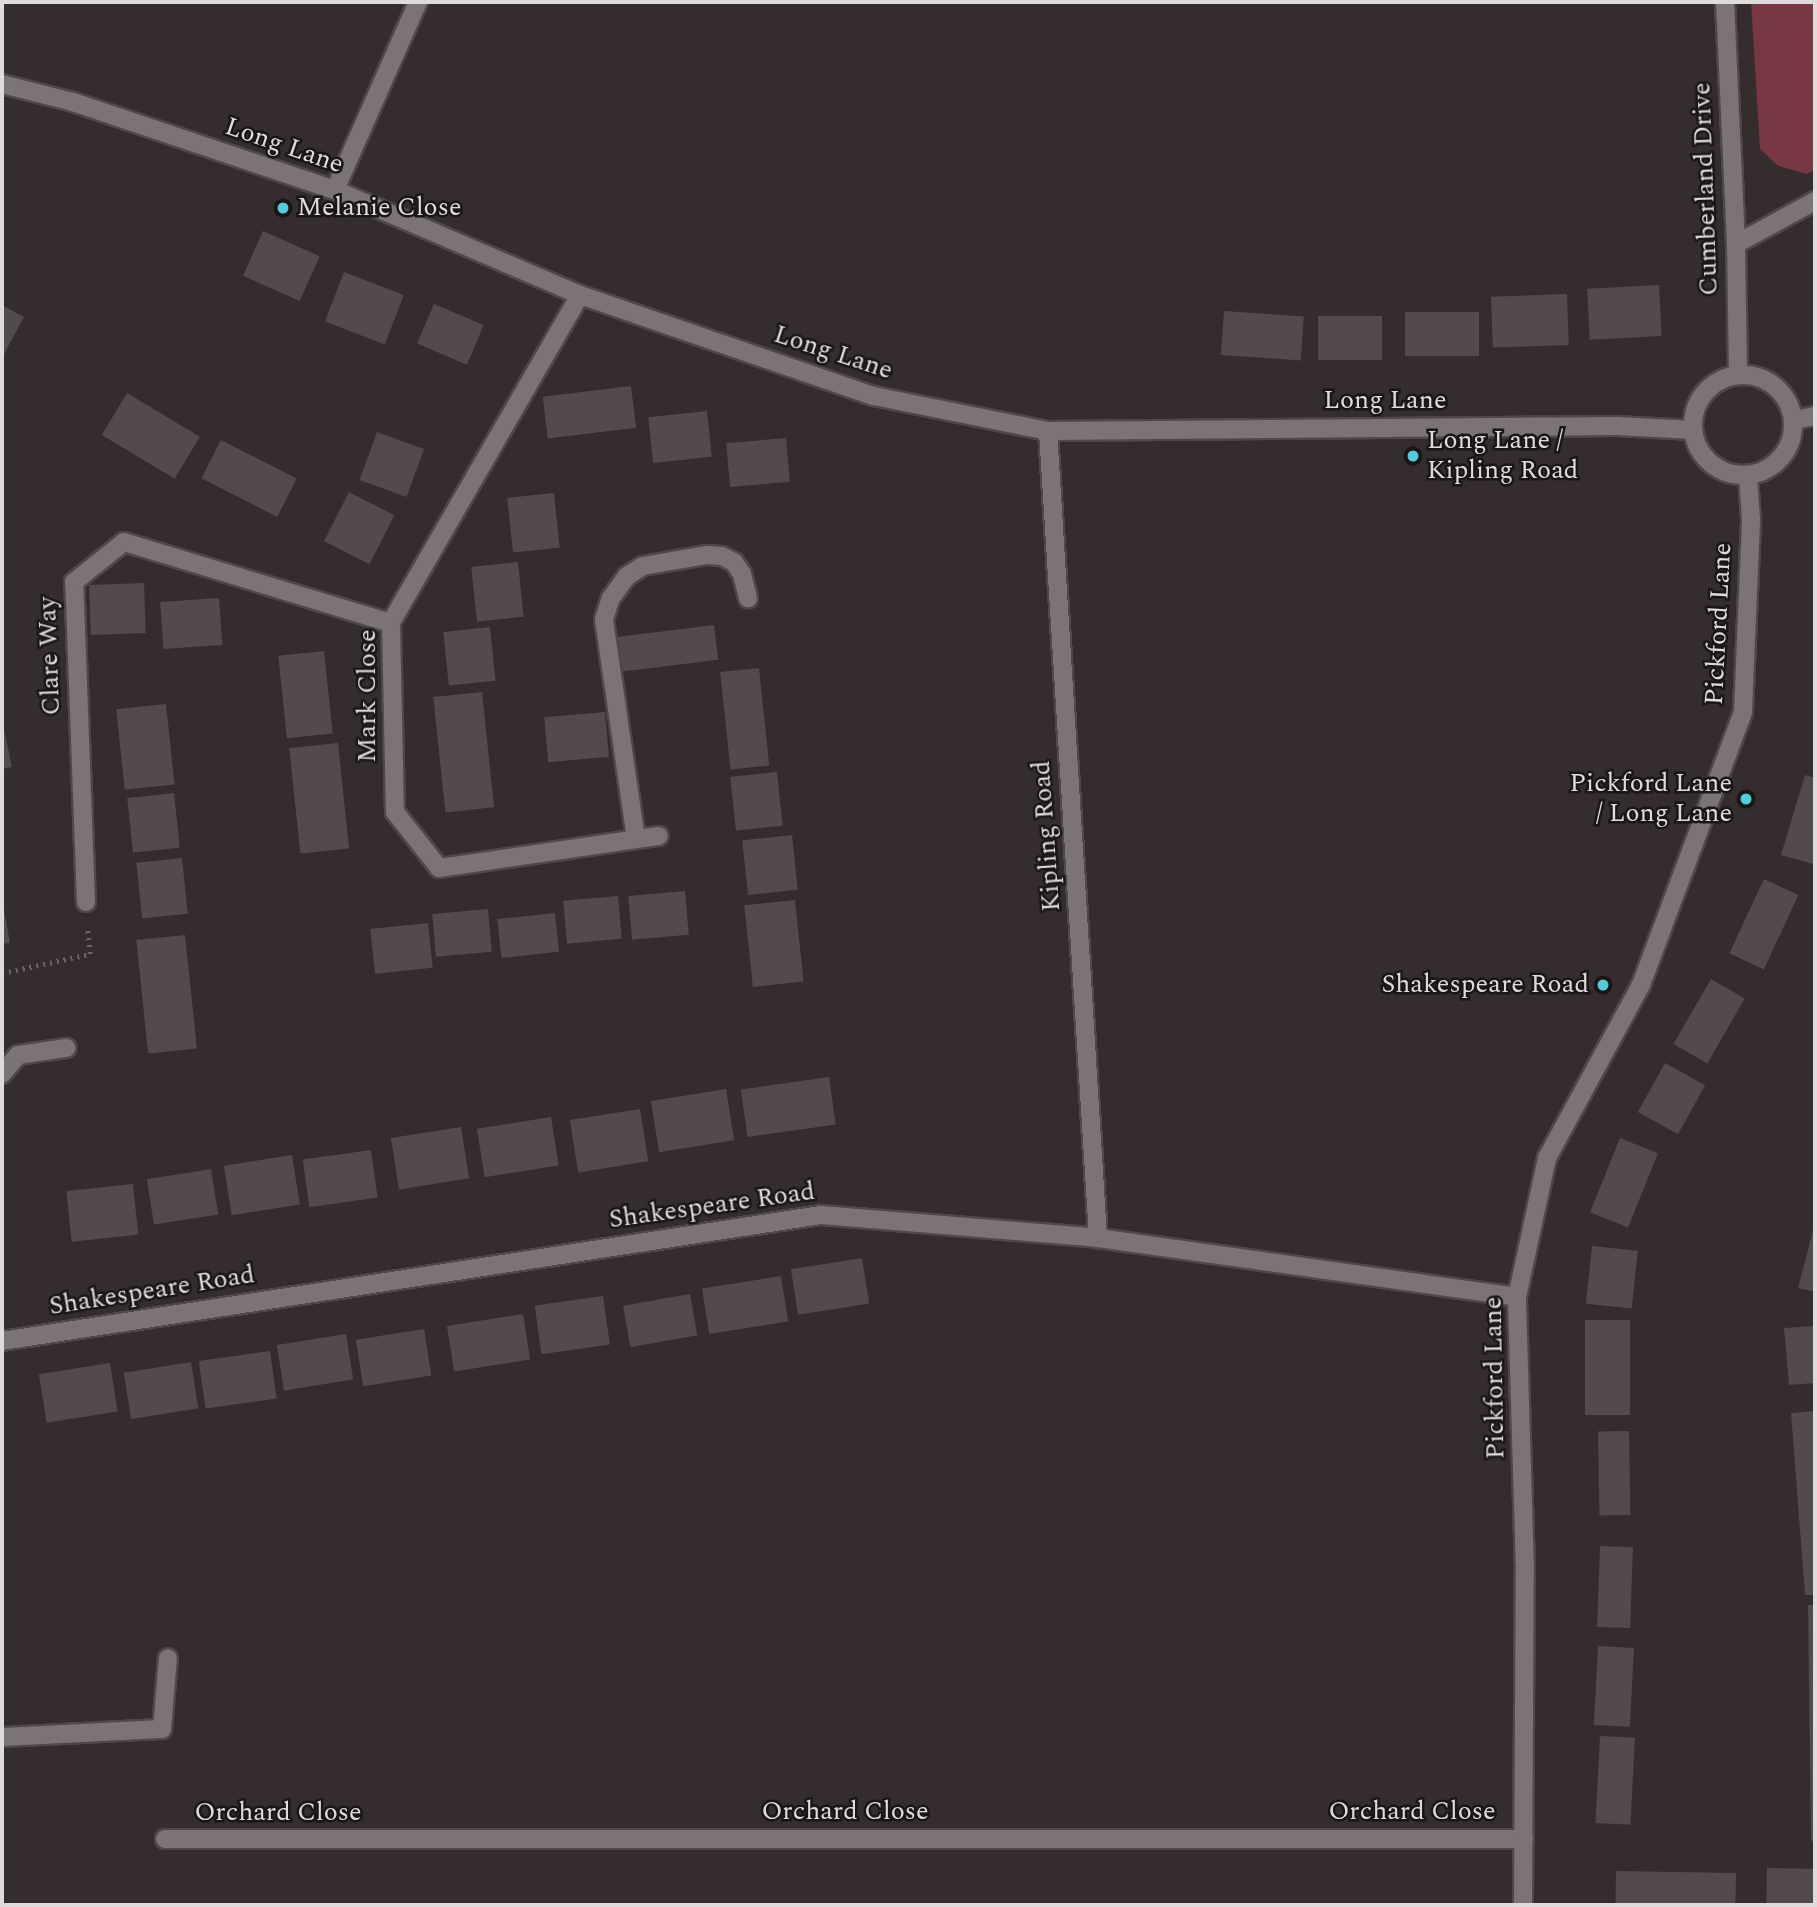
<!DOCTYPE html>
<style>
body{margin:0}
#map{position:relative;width:1817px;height:1907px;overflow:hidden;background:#342c2d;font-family:Spectral,serif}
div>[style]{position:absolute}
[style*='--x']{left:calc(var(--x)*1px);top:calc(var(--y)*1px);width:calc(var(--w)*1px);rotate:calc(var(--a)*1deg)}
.green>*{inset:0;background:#773743}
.building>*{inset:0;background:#534a4b;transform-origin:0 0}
.path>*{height:4.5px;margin-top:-2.25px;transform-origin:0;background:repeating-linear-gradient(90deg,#6a6364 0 2px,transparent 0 7px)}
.roads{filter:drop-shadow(2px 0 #4f4848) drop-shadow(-2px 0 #4f4848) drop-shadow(0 2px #4f4848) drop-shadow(0 -2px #4f4848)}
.minor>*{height:18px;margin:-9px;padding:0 9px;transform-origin:9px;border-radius:9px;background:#7c7374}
.minor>.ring{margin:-9px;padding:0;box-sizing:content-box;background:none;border:18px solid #7c7374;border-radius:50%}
.dots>*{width:19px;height:19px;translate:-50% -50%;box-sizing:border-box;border:4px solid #191616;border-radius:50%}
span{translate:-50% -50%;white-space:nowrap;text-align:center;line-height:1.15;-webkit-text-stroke:5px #191616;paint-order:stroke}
.street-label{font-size:26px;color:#e0dbdb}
.poi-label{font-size:26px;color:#e0dbdb}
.left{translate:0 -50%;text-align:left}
.right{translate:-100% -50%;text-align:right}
.frame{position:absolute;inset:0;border:4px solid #e0dbdb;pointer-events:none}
</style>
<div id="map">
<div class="green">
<i style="clip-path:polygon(1751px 2px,1815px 2px,1815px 169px,1807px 174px,1778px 166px,1760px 149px)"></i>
</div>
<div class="building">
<i style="left:263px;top:231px;width:62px;height:49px;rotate:24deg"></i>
<i style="left:344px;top:272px;width:64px;height:53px;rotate:21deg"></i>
<i style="left:1659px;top:285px;width:51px;height:72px;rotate:87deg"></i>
<i style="left:1567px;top:294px;width:51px;height:76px;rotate:88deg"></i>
<i style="left:434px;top:304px;width:54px;height:43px;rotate:23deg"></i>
<i style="clip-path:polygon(2px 305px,24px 317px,2px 358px)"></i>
<i style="left:1224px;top:311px;width:80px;height:44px;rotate:4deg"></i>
<i style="left:1479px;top:312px;width:44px;height:74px;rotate:90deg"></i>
<i style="left:1382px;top:316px;width:44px;height:64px;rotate:90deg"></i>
<i style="left:631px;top:386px;width:42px;height:89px;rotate:83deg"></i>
<i style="left:127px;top:393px;width:85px;height:49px;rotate:31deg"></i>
<i style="left:707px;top:411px;width:46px;height:59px;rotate:84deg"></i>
<i style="left:377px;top:432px;width:50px;height:51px;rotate:20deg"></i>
<i style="left:786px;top:438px;width:44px;height:60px;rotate:85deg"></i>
<i style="left:221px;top:440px;width:85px;height:43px;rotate:27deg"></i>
<i style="left:349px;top:492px;width:51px;height:55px;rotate:27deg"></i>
<i style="left:554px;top:493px;width:55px;height:47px;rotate:84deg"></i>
<i style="left:518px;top:562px;width:55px;height:47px;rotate:84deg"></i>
<i style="left:144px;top:583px;width:50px;height:55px;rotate:88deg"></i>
<i style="left:219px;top:598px;width:47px;height:59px;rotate:86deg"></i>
<i style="left:714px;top:625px;width:35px;height:98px;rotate:83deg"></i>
<i style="left:490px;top:627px;width:54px;height:47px;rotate:84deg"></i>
<i style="left:324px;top:651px;width:83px;height:46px;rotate:84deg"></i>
<i style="left:759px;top:668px;width:98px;height:39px;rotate:84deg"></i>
<i style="left:482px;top:692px;width:116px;height:49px;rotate:84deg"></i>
<i style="left:166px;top:704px;width:81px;height:50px;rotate:84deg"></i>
<i style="left:605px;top:712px;width:45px;height:61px;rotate:85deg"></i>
<i style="clip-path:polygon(2px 720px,12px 767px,2px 769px)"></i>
<i style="left:338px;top:743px;width:106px;height:49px;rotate:84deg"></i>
<i style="left:777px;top:772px;width:54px;height:47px;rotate:84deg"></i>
<i style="clip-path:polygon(1805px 775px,1815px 778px,1813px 864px,1781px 855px)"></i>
<i style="left:174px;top:793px;width:55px;height:47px;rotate:84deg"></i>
<i style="left:792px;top:835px;width:55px;height:50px;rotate:84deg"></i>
<i style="left:182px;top:858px;width:56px;height:46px;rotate:84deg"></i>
<i style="left:1764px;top:879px;width:38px;height:82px;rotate:25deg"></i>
<i style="left:685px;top:891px;width:44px;height:57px;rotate:85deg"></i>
<i style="left:618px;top:896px;width:43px;height:55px;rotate:85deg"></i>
<i style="left:795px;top:900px;width:82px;height:51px;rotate:84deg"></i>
<i style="clip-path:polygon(3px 904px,10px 943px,2px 944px,2px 905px)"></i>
<i style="left:488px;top:909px;width:43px;height:56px;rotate:85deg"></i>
<i style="left:555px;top:913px;width:39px;height:58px;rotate:84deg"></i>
<i style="left:428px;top:923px;width:45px;height:58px;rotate:84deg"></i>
<i style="left:185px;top:935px;width:114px;height:49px;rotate:84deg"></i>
<i style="left:1711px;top:979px;width:39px;height:75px;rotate:30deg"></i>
<i style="left:1665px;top:1063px;width:46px;height:56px;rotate:29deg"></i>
<i style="left:829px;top:1077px;width:48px;height:89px;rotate:82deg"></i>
<i style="left:726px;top:1089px;width:52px;height:76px;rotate:81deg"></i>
<i style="left:640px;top:1109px;width:53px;height:71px;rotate:81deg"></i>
<i style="left:551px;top:1117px;width:49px;height:75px;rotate:81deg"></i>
<i style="left:461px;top:1127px;width:52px;height:71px;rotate:81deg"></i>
<i style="left:1620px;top:1138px;width:41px;height:80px;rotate:22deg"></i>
<i style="left:371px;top:1150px;width:48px;height:69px;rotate:82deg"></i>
<i style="left:292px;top:1155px;width:50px;height:69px;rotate:81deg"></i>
<i style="left:211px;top:1169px;width:46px;height:65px;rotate:81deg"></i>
<i style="left:133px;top:1184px;width:51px;height:67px;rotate:84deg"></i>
<i style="clip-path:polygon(1814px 1227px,1815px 1227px,1815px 1292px,1798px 1288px)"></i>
<i style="left:1592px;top:1246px;width:46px;height:58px;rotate:6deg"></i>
<i style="left:862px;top:1258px;width:46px;height:72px;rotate:81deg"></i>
<i style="left:781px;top:1276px;width:46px;height:80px;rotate:81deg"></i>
<i style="left:690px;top:1294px;width:42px;height:68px;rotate:80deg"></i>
<i style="left:603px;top:1296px;width:49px;height:69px;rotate:82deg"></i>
<i style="left:523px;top:1314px;width:46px;height:77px;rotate:81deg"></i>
<i style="left:1585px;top:1320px;width:45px;height:95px"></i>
<i style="clip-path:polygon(1815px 1326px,1815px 1383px,1789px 1385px,1784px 1328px)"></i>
<i style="left:424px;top:1329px;width:47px;height:69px;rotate:81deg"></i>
<i style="left:346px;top:1334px;width:46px;height:70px;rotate:81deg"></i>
<i style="left:270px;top:1351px;width:48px;height:72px;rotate:82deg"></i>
<i style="left:191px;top:1362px;width:47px;height:68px;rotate:81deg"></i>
<i style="left:110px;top:1363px;width:49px;height:72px;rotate:81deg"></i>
<i style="clip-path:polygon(1815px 1411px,1815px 1595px,1805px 1595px,1791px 1413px)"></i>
<i style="left:1629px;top:1431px;width:84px;height:31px;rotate:89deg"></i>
<i style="left:1600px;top:1546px;width:33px;height:81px;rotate:2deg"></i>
<i style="clip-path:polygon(1808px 1605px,1815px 1605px,1815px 1840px,1811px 1841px)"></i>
<i style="left:1598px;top:1646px;width:36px;height:79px;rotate:3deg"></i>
<i style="left:1600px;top:1736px;width:35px;height:87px;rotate:3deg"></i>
<i style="left:1767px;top:1868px;width:48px;height:37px;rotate:1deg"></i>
<i style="left:1616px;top:1871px;width:120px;height:34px;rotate:1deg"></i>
</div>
<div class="path">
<i style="--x:2;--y:973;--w:90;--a:-12.2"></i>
<i style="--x:90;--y:954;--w:28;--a:-96"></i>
</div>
<div class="roads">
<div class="minor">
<i style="--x:1725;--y:2;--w:242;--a:87.4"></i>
<i style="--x:1736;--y:244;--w:131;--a:89.1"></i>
<i style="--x:2;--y:84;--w:73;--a:14.2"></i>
<i style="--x:73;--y:102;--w:276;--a:18.6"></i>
<i style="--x:335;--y:190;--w:267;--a:23.2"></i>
<i style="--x:580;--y:295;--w:311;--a:19"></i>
<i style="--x:874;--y:396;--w:177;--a:11.4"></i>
<i style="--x:1048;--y:431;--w:568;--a:-0.5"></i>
<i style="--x:1616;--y:426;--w:77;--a:3"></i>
<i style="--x:335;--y:190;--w:206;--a:-66.2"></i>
<i style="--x:1736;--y:244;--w:90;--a:-28.6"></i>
<i style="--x:580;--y:295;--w:379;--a:120"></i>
<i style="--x:391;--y:623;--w:189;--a:88.8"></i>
<i style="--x:395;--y:812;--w:71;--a:51.8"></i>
<i style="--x:439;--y:868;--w:222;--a:-8.3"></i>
<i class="ring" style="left:1693px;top:375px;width:82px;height:82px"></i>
<i style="--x:1794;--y:420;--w:21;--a:-11"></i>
<i style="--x:1048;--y:431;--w:809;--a:86.45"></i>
<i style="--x:636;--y:839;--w:222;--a:-98.3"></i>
<i style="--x:604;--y:619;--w:22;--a:-72"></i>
<i style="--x:611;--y:598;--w:27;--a:-54"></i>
<i style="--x:627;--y:576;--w:19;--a:-32"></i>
<i style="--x:643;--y:566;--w:65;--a:-9.8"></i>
<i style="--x:707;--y:555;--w:15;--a:4"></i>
<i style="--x:722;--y:556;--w:13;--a:27"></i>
<i style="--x:734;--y:562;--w:14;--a:56"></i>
<i style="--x:742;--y:574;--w:25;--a:76"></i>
<i style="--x:86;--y:902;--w:320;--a:-92.1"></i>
<i style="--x:74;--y:582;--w:64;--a:-38.7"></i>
<i style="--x:124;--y:542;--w:279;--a:16.9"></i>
<i style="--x:2;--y:1074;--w:25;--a:-50"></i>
<i style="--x:18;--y:1055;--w:49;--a:-8.3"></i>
<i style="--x:2;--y:1341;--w:829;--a:-8.75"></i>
<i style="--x:821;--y:1215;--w:278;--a:4.7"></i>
<i style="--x:1098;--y:1238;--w:423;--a:8"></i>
<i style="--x:2;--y:1737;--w:160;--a:-2.9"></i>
<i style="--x:162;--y:1729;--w:71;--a:-85.2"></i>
<i style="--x:165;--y:1839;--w:1359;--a:0"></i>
<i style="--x:1523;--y:1905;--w:334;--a:-89.7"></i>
<i style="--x:1525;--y:1571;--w:274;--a:-91.7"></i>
<i style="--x:1517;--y:1297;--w:142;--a:-77.8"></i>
<i style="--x:1547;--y:1158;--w:197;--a:-61.5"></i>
<i style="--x:1641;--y:985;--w:291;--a:-69.5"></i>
<i style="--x:1743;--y:712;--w:192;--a:-87.6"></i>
<i style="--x:1751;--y:520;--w:44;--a:-93.9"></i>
</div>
</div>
<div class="dots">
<i style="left:283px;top:208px;background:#52ccd6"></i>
<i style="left:1413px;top:456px;background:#52ccd6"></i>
<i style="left:1746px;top:799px;background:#52ccd6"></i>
<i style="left:1603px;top:985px;background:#52ccd6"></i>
</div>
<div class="street-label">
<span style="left:284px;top:146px;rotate:19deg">Long Lane</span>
<span style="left:1706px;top:189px;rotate:-92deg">Cumberland Drive</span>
<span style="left:833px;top:353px;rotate:18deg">Long Lane</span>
<span style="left:1385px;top:401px">Long Lane</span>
<span style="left:1719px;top:624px;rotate:-87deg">Pickford Lane</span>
<span style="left:50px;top:656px;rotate:-92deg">Clare Way</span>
<span style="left:368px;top:696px;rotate:-90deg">Mark Close</span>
<span style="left:1047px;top:836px;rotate:-94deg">Kipling Road</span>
<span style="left:712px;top:1206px;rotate:-8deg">Shakespeare Road</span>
<span style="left:152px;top:1291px;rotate:-9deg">Shakespeare Road</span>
<span style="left:1495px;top:1378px;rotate:-91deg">Pickford Lane</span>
<span style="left:845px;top:1812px">Orchard Close</span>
<span style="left:1412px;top:1812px">Orchard Close</span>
<span style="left:278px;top:1813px">Orchard Close</span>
</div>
<div class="poi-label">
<span class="left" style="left:297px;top:208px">Melanie Close</span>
<span class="left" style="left:1427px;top:456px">Long Lane /<br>Kipling Road</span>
<span class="right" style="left:1732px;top:799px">Pickford Lane<br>/ Long Lane</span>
<span class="right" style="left:1589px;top:985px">Shakespeare Road</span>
</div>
<div class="frame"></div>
</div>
